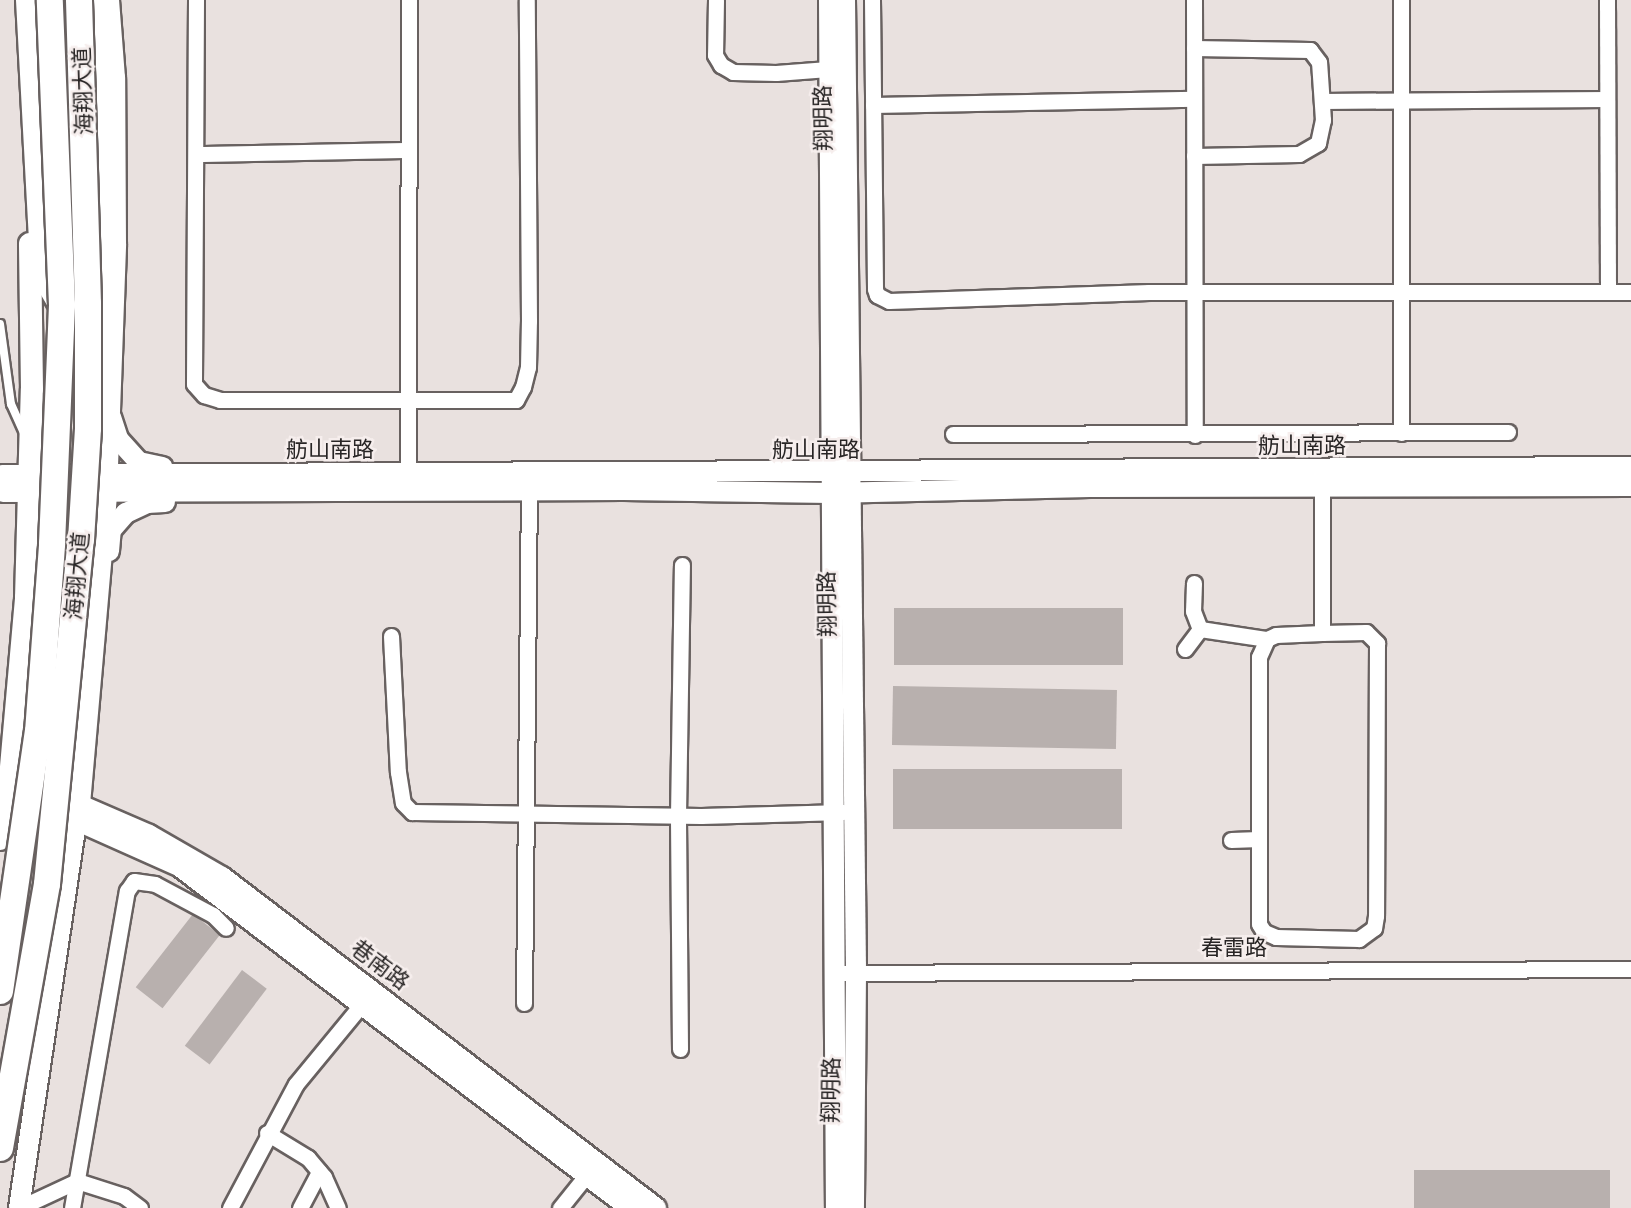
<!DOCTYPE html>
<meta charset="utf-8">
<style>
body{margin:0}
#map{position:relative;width:1631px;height:1208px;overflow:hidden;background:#e9e1df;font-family:Signika,"Noto Sans SC",sans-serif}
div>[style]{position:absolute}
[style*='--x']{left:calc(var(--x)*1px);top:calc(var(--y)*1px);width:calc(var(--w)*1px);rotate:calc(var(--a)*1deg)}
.building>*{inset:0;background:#b8b0ae;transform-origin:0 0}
.roads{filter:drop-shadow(2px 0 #686160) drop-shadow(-2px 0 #686160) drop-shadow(0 2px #686160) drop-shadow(0 -2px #686160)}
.service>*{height:8px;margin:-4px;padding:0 4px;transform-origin:4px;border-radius:4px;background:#fff}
.minor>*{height:15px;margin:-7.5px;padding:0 7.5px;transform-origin:7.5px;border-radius:7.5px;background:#fff}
.tertiary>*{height:20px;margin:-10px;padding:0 10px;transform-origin:10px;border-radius:10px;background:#fff}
.secondary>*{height:22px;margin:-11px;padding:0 11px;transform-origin:11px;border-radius:11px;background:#fff}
.trunk>*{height:26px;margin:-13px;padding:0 13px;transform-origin:13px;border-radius:13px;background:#fff}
.bridges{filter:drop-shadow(2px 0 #686160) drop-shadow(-2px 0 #686160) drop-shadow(0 2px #686160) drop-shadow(0 -2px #686160)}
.trunk-bridge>*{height:26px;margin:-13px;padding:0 13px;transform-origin:13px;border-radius:13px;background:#fff}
span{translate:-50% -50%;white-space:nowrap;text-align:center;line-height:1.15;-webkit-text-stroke:5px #f6eeed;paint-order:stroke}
.street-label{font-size:22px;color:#282525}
</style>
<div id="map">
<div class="building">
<i style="left:894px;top:608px;width:229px;height:57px"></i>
<i style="left:893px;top:686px;width:224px;height:59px;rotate:1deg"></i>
<i style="left:893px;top:769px;width:229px;height:60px"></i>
<i style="left:193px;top:914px;width:34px;height:93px;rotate:38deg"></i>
<i style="left:242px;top:970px;width:31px;height:95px;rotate:37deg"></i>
<i style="left:1610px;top:1170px;width:38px;height:196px;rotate:90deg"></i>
</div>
<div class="roads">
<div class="service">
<i style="--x:0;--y:324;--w:81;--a:82.2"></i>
<i style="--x:11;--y:404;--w:32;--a:66"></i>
</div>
<div class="minor">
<i style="--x:196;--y:0;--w:384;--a:90.3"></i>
<i style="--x:194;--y:384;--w:15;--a:48"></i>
<i style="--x:204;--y:395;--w:17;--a:17"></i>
<i style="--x:220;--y:400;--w:296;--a:0"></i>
<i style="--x:516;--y:400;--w:15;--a:-62"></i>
<i style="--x:523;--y:387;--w:21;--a:-76"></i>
<i style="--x:528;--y:367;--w:46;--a:-88.8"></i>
<i style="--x:529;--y:321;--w:321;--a:-90.4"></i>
<i style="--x:716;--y:0;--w:55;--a:91"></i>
<i style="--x:715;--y:55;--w:12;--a:59"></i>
<i style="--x:721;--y:65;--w:14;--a:30"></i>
<i style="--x:733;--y:72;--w:43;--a:1.3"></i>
<i style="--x:776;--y:73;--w:65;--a:-4.4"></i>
<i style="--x:872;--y:0;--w:289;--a:89.4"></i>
<i style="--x:875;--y:289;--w:6;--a:72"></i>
<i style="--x:877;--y:295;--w:13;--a:27"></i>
<i style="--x:889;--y:301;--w:260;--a:-2"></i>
<i style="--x:1149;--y:292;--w:482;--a:0"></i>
<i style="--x:1194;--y:0;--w:435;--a:89.9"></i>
<i style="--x:1401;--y:0;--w:433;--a:90"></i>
<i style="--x:1607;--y:0;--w:292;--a:89.8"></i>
<i style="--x:1322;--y:101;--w:285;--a:-0.4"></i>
<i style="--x:873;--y:105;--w:321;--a:-1.1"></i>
<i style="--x:198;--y:154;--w:211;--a:-1.1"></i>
<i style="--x:1194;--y:156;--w:105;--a:-1.1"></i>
<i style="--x:1299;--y:154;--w:22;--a:-30"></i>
<i style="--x:1318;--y:143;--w:24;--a:-78"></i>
<i style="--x:1323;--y:120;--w:58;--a:-93.9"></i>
<i style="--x:1319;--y:62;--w:15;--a:-127"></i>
<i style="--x:1310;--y:50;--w:116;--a:-179"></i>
<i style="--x:953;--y:434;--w:555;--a:-0.21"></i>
<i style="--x:408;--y:482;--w:482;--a:-89.9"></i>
<i style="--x:1194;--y:583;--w:28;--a:92"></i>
<i style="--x:1193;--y:611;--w:19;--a:69"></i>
<i style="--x:1200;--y:629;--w:68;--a:8.5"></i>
<i style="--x:1322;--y:633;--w:44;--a:-1.3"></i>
<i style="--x:1366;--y:632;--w:16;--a:45"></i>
<i style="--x:1377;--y:643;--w:273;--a:90.2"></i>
<i style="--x:1376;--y:916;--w:12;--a:99"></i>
<i style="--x:1374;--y:928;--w:19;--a:144"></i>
<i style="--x:1359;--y:939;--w:83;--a:-178.6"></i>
<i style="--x:1276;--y:937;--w:13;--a:-157"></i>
<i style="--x:1264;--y:932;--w:9;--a:-122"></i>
<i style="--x:1259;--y:924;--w:267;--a:-90"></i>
<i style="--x:1259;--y:657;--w:20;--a:-66"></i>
<i style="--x:1267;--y:639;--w:10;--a:-24"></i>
<i style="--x:1276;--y:635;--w:46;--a:-2.5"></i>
<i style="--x:1322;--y:633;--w:157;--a:-90"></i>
<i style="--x:391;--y:636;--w:136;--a:87.1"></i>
<i style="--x:398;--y:772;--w:31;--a:81"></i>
<i style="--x:403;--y:803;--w:13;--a:45"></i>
<i style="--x:412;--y:812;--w:289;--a:0.8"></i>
<i style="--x:701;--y:816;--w:142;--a:-1.6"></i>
<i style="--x:1185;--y:649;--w:25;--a:-53"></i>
<i style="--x:1231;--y:840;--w:28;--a:-2"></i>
<i style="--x:837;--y:973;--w:794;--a:-0.29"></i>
<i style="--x:524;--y:1003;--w:522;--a:-89.45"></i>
<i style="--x:680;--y:1049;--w:233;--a:-90.5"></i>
<i style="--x:678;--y:816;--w:251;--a:-89.1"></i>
<i style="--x:267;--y:1133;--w:48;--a:31.4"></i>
<i style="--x:308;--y:1158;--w:25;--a:50"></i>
<i style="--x:324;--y:1177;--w:34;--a:66"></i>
<i style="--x:19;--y:1208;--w:64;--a:-25"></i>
<i style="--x:77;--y:1181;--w:49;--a:17.7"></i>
<i style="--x:124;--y:1196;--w:20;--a:37"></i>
<i style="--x:72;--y:1208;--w:322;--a:-80.2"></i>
<i style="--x:127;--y:891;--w:12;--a:-55"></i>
<i style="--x:134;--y:881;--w:21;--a:8"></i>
<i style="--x:155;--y:884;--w:66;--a:28.1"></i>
<i style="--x:213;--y:915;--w:18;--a:45"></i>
<i style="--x:230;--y:1208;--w:140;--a:-62"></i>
<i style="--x:296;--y:1084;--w:112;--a:-50.5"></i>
<i style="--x:300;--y:1208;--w:41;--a:-62.2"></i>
<i style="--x:560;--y:1208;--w:53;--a:-51.2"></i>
</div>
<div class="tertiary">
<i style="--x:829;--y:0;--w:1208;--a:89.67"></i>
<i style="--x:845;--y:0;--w:973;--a:89.35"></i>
<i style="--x:856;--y:973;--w:235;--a:90.5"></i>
<i style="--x:111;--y:417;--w:23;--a:72"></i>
<i style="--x:118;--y:439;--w:31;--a:48"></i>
<i style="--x:139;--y:462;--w:24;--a:12"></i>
<i style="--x:2;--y:475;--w:1629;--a:-0.28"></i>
<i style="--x:3;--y:492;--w:621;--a:-0.18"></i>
<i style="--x:624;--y:490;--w:206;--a:0.8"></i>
<i style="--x:830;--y:493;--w:260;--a:-1.3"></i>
<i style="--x:1090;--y:487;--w:541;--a:-0.11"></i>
<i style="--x:109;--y:551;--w:21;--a:-85"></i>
<i style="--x:111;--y:530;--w:23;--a:-49"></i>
<i style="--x:126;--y:513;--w:23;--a:-25"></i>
<i style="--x:147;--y:503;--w:18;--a:-3"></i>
<i style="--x:0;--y:792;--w:81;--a:20.2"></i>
<i style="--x:76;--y:820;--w:113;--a:24.1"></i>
<i style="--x:179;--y:866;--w:566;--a:37.17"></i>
<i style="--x:66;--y:799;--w:90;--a:23.4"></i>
<i style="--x:149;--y:835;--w:84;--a:29.9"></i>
<i style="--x:222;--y:877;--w:546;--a:37.33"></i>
<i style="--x:0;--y:840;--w:58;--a:-81"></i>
<i style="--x:19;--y:1208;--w:405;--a:-81.6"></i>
</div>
<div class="secondary">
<i style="--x:10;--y:778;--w:181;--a:-84.9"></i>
<i style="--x:26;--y:598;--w:209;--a:-88.4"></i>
<i style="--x:32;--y:389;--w:145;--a:-90.8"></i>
<i style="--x:79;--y:804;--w:312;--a:-85"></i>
<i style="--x:106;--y:493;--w:249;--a:-87.9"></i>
<i style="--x:115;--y:244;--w:166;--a:-90.3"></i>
<i style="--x:114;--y:78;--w:78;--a:-94.4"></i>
</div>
<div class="trunk">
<i style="--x:29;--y:0;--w:274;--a:86.9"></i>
<i style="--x:44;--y:274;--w:36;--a:60"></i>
<i style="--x:90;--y:295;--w:41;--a:-74.2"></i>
<i style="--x:101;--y:256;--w:256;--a:-90.9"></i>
</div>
</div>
<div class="bridges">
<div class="trunk-bridge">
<i style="--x:0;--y:991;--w:262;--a:-81.7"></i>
<i style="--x:38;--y:732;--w:189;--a:-85.7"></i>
<i style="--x:52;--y:544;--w:239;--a:-87.6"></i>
<i style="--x:62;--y:305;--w:305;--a:-92.3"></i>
<i style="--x:0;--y:1148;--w:268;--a:-79.9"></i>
<i style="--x:47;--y:884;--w:346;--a:-84.4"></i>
<i style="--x:81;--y:540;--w:112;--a:-86.4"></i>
<i style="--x:88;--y:428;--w:124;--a:-90"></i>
<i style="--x:88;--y:304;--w:304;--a:-91.7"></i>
</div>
</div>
<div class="street-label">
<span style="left:83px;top:91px;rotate:-92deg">海翔大道</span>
<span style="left:823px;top:118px;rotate:-91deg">翔明路</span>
<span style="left:1302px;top:446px">舫山南路</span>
<span style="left:330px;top:450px">舫山南路</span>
<span style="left:816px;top:450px">舫山南路</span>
<span style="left:77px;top:576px;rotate:-85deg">海翔大道</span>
<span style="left:827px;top:604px;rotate:-91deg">翔明路</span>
<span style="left:1234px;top:948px">春雷路</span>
<span style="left:380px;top:965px;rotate:37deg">巷南路</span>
<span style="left:831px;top:1090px;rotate:-89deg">翔明路</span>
</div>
</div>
